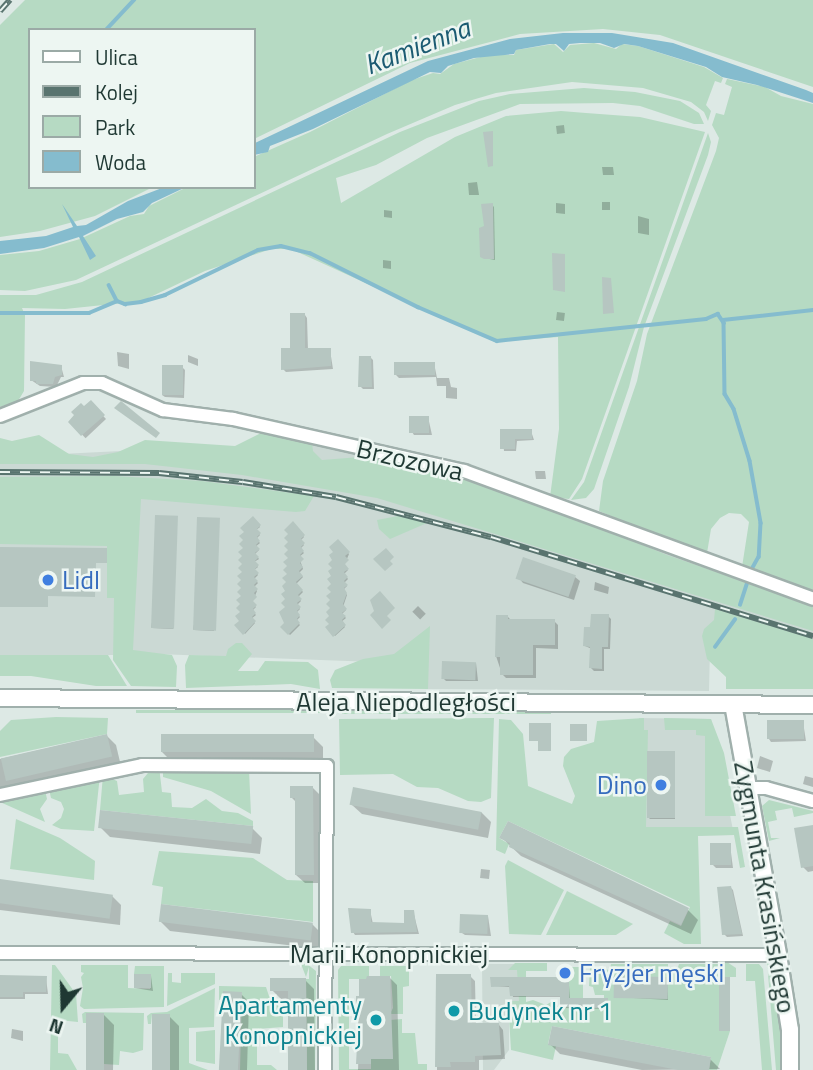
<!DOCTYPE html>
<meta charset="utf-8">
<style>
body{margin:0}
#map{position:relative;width:813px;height:1070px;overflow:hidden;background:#dde9e5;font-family:"Titillium Web",sans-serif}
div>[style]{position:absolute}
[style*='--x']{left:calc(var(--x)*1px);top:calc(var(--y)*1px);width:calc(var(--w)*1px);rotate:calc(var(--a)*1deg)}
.built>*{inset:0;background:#cbd9d4;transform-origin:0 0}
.green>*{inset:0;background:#b6dac3;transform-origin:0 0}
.water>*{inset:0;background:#85bcce}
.shadow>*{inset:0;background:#0003;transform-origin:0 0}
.stream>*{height:3.5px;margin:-1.75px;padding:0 1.75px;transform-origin:1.75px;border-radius:1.75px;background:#85bcce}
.building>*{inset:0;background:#b6c6c1;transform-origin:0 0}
.roads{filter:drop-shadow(2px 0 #a0b0ac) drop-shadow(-2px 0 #a0b0ac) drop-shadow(0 2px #a0b0ac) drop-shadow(0 -2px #a0b0ac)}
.minor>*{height:12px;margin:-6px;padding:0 6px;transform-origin:6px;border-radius:6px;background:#fff}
.tertiary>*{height:16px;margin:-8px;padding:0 8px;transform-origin:8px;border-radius:8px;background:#fff}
.rail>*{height:6px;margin-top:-3px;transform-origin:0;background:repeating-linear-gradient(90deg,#edf6f2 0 10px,#59746f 0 20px);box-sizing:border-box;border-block:2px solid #59746f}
.dots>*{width:19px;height:19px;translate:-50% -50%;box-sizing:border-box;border:4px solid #edf6f2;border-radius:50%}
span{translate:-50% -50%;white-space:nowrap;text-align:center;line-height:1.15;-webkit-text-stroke:5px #edf6f2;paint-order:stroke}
.street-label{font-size:26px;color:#1f3833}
.shop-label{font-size:26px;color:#366cbe}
.left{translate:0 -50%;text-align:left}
.right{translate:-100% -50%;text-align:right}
.culture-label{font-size:26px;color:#0d838f}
.water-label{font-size:28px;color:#1b5b72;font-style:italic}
.legend{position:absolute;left:28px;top:28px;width:228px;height:161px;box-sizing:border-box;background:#edf6f2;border:2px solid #9baaa6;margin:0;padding:9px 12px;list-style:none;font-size:21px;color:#1f3833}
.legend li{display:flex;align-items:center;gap:14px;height:35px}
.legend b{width:35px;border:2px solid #9baaa6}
.north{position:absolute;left:28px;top:972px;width:70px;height:70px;-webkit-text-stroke:5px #edf6f2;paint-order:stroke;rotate:199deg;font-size:19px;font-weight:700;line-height:28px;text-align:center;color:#1f3833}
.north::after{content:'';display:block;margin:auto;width:24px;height:32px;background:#1f3833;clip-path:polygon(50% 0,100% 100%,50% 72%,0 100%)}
</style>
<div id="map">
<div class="built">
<i style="clip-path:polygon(315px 442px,464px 477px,813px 606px,813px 686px,710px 647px,709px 691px,428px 689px,428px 664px,131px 653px,135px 492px,0 483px,0 457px,121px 451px,254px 463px)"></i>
<i style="left:0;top:542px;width:122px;height:113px"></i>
<i style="clip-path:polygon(639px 718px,711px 719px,734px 835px,639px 836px)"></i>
<i style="clip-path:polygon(482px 964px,521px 964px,521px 1004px,509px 1005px,509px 1050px,494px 1070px,483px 1070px)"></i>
</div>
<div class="green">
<i style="clip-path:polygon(25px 0,813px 0,813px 87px,660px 35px,603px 29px,520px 34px,410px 63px,254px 139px,254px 30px,30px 30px,30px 187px,153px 187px,95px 216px,40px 231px,0 237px,0 25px)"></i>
<i style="clip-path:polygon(594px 43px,616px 49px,622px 44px,638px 46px,704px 67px,723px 78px,721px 83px,715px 81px,706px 105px,711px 111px,708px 121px,704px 112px,691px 102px,643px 88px,572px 82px,496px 93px,455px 105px,387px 134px,76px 280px,25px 291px,0 290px,0 255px,39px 251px,80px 239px,130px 216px,144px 214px,149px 206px,187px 187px,254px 187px,254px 158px,256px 156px,310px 132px,412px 80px,433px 73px,440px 74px,454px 64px,488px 55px,514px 55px,516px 50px,554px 44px,563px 52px,570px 45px)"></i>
<i style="clip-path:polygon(727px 79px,765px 87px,781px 96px,813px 104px,813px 592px,766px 580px,742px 567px,749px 522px,741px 514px,729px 513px,720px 518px,711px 529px,707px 553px,703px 555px,599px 511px,603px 481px,637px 381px,647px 334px,716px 151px,719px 138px,712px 125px,716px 113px,724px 115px,732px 87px,725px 84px)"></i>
<i style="clip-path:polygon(584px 88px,635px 92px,680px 101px,699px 113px,704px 124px,694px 124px,640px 106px,613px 103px,520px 104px,427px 138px,376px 165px,336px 178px,341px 203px,455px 137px,506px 116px,561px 111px,586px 113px,640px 117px,705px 132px,582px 479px,569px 499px,550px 497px,559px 429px,558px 337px,495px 342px,291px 249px,271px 249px,205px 271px,142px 301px,65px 309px,22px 308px,25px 315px,24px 391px,18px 401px,0 407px,0 295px,36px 295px,82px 282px,400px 132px,479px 101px,510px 94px)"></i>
<i style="clip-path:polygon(708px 133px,711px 142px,708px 155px,644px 327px,629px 387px,594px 489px,586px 498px,571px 500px,584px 482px)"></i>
<i style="clip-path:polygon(263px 432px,312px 443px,313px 451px,322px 460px,360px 457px,374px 459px,470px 481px,560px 511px,667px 555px,813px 605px,813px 631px,377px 498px,242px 475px,145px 464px,0 464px,0 438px,12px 441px,39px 435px,69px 454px,93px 457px,118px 452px,145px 440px,235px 446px)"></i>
<i style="clip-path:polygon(114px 476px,202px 481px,314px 496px,305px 511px,296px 512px,141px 499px,133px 650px,172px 655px,177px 666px,176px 687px,131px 686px,113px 660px,114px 598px,107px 598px,107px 546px,0 544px,0 477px)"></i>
<i style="clip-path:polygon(398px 516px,413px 518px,427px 523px,390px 539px,379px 529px,377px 520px)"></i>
<i style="clip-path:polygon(715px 609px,813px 639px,813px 689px,726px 689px,726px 677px,707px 659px,702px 636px,704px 629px,714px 620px)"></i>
<i style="clip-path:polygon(430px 626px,428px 689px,332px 688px,330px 680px,335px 670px,363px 659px,394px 654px)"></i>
<i style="clip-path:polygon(236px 643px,242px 643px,252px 654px,238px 671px,258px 671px,265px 661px,308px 662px,318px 670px,320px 689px,291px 684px,186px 688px,185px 665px,189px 655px,226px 656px,228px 649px)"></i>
<i style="clip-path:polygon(0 655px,108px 655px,127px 686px,96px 686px,31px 676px,0 676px)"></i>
<i style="left:136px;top:710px;width:196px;height:3px"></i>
<i style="clip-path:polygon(342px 710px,551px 711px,551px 714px,342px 714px)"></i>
<i style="clip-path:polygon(56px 717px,108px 718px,107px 734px,0 757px,0 731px,11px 720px)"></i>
<i style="clip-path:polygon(494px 718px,491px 798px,481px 802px,468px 801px,438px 788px,417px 787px,393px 774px,340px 775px,339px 719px)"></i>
<i style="clip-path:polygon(644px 718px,644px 730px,648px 730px,646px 827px,738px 827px,745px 867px,740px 868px,734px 835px,698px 836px,701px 944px,684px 944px,664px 933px,670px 921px,681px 926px,690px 907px,508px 821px,499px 838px,509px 844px,505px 854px,496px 850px,499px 719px,511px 720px,523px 734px,528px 786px,572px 804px,575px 796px,563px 766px,564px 757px,571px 749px,594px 742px,597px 721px)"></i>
<i style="clip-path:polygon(664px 718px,711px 719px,724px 753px,736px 816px,705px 816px,705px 736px,696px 735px,696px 730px,665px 730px)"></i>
<i style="clip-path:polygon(159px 766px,162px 792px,171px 793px,172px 807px,192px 808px,206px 799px,222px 811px,238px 813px,253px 821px,253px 826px,100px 810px,103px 775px,117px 781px,119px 795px,144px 792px,143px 779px,153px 767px)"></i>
<i style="clip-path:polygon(163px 767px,249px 770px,251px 814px,211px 791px,163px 777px)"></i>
<i style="clip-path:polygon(100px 775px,94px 831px,61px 829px,52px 825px,61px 818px,64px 809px,61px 802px,51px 798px,49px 789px)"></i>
<i style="clip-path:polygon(45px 790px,47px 799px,40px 809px,45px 822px,0 802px)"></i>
<i style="clip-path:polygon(769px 800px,813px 811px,813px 813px,794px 817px,792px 808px,775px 811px,777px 820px,768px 822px,771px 838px,780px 838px,769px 841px,762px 806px)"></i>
<i style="clip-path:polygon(16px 819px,60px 838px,95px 861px,94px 880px,10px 869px)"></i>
<i style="clip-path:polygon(159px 851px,253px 858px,287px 880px,313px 881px,313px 922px,161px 904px,163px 887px,152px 885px)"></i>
<i style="clip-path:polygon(508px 860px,564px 890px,541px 935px,509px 934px,505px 866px)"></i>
<i style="clip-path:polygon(567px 891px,633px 924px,616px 935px,546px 935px)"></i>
<i style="clip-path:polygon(724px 960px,736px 968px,736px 977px,719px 977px,719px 1030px,730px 1031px,717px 1070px,709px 1070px,711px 1057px,552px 1026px,548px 1044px,556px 1046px,553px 1060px,511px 1050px,508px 1001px,519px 1001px,517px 970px,508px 970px,515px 963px,547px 963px,547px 971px,526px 971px,526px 1002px,533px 1000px,546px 1005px,551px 1002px,560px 1007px,569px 1007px,569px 969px,565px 967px,583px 967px,583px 1007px,599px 1008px,608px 1001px,604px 1000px,604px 995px,595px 995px,593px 987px,589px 986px,590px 967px,610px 970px,611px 964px,668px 964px,668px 967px,678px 967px,679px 964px,720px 964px)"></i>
<i style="clip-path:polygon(767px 962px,774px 969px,782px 1026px,783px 1070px,776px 1070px)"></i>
<i style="clip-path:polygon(301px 964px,307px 964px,316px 971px,315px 1070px,307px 1070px,306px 979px,309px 979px,309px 967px,306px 977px)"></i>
<i style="clip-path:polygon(746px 964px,759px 964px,763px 969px,772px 1070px,762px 1070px,755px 981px,746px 981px)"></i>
<i style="clip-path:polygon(52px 965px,55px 965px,76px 994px,78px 1022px,58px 1020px,58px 1053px,68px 1054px,77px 1070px,50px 1070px)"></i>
<i style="clip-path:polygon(81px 965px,128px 965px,128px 988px,150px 989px,151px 975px,134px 974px,135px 966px,164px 966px,164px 1007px,84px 1009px,80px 1006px,83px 988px,81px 977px,84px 973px,81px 972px)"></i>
<i style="clip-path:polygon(341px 966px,369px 966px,369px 979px,349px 979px,349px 1069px,371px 1069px,371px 1059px,393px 1059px,390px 1020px,402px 1019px,402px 1033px,415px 1033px,418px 1064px,427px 1064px,427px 1070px,339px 1070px,338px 970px)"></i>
<i style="clip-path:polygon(380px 966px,409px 966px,409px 986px,403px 987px,403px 1014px,390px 1014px,393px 1008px,391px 976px,380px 976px)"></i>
<i style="clip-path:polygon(168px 973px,172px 973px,172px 982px,181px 983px,181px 973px,215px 973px,215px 984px,167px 1006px)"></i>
<i style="clip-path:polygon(219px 986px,266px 987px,269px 996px,283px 1005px,283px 1027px,257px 1029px,257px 1065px,271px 1065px,277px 1070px,240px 1070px,242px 992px,219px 1000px)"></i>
<i style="clip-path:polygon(215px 988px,214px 1027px,189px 1028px,189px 1063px,208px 1070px,170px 1070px,170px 1014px,152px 1014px,151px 1024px,148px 1024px,147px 1016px,151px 1013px,167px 1012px)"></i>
<i style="clip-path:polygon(85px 1012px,144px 1013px,143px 1050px,133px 1053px,120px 1051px,119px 1065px,104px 1064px,104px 1013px,86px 1013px,86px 1023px,83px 1023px,82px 1014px)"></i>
<i style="clip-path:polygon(215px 1030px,215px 1064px,196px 1061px,196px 1032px)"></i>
</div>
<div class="water">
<i style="clip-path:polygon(563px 33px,612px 33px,673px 43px,806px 90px,813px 93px,813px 103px,757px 85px,722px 77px,706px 67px,638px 46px,624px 44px,614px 48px,600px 43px,580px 43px,569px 44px,564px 51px,556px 44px,550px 44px,516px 50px,514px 54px,474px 58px,448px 66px,441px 73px,430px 72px,313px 129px,270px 146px,268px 152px,254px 155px,255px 143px,428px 61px,510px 39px)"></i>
<i style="clip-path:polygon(186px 187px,152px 203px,143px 212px,117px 219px,83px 236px,96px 256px,90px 260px,79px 237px,44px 248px,0 254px,0 241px,46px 236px,73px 227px,62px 204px,77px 226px,86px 225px,128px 201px,162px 188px)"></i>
</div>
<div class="shadow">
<i style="left:556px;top:126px;width:8px;height:8px;rotate:-7deg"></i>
<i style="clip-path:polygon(602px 167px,613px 167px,614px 175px,603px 175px)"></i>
<i style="clip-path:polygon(477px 182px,479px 195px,469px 195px,468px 183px)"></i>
<i style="left:602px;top:202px;width:8px;height:8px"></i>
<i style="clip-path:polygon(556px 203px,565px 204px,565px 214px,556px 213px)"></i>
<i style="clip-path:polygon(492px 205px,494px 207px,495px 260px,484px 258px,486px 227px)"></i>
<i style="clip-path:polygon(384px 210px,392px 211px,392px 218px,384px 217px)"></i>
<i style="clip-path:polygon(638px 216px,649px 219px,649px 235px,638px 233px)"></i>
<i style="clip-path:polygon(383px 260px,391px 261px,391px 269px,383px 268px)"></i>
<i style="left:557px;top:312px;width:8px;height:8px;rotate:7deg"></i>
<i style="clip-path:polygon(305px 315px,307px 318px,308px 350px,330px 350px,333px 369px,286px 372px,283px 369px)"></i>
<i style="clip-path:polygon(117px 352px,129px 354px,129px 369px,118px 366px)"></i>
<i style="clip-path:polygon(188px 355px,198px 359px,198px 366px,188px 362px)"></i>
<i style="clip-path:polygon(371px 358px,373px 360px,374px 389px,363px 389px,360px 386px)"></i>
<i style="clip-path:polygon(434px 363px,437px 378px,449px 378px,451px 387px,457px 388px,457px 399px,446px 398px,446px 386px,437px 386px,436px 377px,399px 378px,396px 375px)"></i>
<i style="clip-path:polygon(61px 366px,64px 377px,61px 377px,56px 387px,40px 386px,31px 380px)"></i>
<i style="clip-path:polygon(182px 367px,185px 370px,184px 398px,165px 397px,162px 395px)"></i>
<i style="left:91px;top:403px;width:22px;height:28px;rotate:47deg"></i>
<i style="clip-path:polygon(428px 417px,432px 435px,414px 435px,412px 432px)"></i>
<i style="clip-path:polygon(502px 431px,531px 431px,534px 440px,517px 441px,516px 451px,504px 451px)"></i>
<i style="clip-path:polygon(535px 471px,545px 471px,546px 479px,536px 479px)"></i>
<i style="clip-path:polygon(177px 517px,173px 629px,152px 628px,151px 627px)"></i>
<i style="clip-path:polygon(253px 518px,260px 527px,256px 530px,260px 535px,256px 539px,260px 543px,255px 547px,259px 550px,255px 554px,259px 559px,254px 562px,258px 567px,254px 570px,258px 575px,254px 579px,258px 583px,254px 587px,257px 591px,252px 603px,256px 607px,252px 611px,256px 615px,251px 619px,255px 623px,245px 634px,237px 625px,241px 621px,245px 548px)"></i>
<i style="clip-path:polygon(219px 519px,214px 631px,194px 630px,193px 629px)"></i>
<i style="clip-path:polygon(293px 524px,304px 537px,300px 541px,304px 545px,300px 549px,304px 553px,299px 557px,303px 569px,299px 573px,303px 577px,296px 584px,303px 592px,298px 597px,301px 601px,297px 605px,300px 609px,296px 613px,300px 617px,296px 621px,300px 625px,290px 635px,282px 627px,286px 623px)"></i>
<i style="clip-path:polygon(338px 542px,349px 554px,344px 566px,348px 570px,344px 574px,348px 579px,344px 583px,347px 586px,343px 590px,347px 595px,343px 607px,346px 610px,342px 614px,346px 618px,341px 622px,345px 627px,335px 636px,327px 628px,331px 624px)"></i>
<i style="clip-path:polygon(575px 577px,580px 581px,574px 600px,523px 583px,519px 578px)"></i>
<i style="clip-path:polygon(595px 582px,609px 587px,608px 594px,594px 590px)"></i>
<i style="left:418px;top:606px;width:11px;height:8px;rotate:45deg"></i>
<i style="clip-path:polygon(608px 616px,611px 619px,610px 649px,604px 649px,604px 671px,594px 671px,591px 668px,592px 649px,585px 646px,592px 629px)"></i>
<i style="clip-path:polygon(508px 617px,511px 620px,554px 621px,558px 625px,558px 649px,536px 648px,536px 678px,506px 678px,502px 674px,496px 656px)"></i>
<i style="clip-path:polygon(476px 663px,478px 681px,446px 681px,443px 678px)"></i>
<i style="clip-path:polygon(803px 722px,806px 741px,771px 742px,769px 739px)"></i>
<i style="clip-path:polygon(106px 735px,116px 745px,121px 766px,0 792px,0 759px)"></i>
<i style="clip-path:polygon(313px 737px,323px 747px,323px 763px,172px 762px,162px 752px)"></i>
<i style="clip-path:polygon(675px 753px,675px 819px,650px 819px,649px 818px)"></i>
<i style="clip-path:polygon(760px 756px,773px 761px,770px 772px,757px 768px)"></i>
<i style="clip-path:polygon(805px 776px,813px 778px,813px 787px,803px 784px)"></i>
<i style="clip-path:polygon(313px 788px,321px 796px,321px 883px,305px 883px,296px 875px,296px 802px,292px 798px)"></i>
<i style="clip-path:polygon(352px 805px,481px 812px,491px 822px,488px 838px,362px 814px)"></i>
<i style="clip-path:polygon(100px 827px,252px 828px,262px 838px,260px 854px,110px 837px)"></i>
<i style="clip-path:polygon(813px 827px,813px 871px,808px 872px,803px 867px)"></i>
<i style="clip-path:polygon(502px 838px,688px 910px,698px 920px,691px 934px,521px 856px)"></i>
<i style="clip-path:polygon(730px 845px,733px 868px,716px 868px,713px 865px)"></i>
<i style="left:481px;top:869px;width:9px;height:9px;rotate:6deg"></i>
<i style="clip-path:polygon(0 881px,112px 896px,121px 905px,120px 925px,0 910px)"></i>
<i style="clip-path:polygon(730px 887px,733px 890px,743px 936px,727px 937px,724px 934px)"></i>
<i style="clip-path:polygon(370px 910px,373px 924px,406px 925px,413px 911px,419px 934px,355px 935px,353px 932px)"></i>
<i style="clip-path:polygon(488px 916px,491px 936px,465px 935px,462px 933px)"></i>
<i style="clip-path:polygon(160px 921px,312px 924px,322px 934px,320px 949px,170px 931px)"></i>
<i style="clip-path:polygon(568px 970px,570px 1000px,607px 1000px,609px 1009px,563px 1008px,561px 997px,513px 997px,511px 987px,492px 986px,561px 979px)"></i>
<i style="clip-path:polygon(151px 976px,153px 991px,135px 988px)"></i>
<i style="clip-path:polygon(438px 976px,470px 976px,475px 981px,476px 1025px,499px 1025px,503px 1030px,505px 1059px,479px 1060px,479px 1070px,437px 1070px)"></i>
<i style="clip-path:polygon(0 977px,46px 978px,48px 994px,25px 994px,25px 999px,0 999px)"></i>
<i style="clip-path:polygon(390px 978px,397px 985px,399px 1070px,358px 1070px,360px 1011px,358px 1009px)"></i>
<i style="clip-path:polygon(667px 979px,668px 1000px,616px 997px)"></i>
<i style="clip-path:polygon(305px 980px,314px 989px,315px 1070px,290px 1070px,290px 999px,281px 999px,272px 990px)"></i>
<i style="clip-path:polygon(241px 994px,249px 1002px,247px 1070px,223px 1070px)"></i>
<i style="clip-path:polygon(104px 1015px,114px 1025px,113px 1070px,87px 1070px)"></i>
<i style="clip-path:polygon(169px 1016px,179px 1026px,179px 1070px,153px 1070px)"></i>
<i style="clip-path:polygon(12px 1029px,23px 1031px,23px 1041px,11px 1038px)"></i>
<i style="clip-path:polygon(550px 1044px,710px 1059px,720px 1069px,642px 1070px,560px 1054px)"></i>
</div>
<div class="stream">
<i style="--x:106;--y:30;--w:41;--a:-47"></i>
<i style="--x:109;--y:285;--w:18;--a:63"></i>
<i style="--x:117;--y:301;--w:9;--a:21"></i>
<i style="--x:125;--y:304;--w:16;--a:-7"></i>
<i style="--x:141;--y:302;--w:25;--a:-16"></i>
<i style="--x:165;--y:295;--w:103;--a:-25.8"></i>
<i style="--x:258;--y:250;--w:23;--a:-10"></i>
<i style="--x:281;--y:246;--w:30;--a:14"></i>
<i style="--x:310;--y:253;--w:121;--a:26.6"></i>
<i style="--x:418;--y:307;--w:86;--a:23.3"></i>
<i style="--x:497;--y:341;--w:210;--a:-6"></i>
<i style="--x:706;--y:319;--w:13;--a:-23"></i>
<i style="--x:718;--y:314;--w:11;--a:56"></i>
<i style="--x:724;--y:323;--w:71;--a:89.2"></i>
<i style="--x:725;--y:394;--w:17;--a:59"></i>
<i style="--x:734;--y:409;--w:54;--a:72.9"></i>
<i style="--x:750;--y:461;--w:63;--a:79.9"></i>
<i style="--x:761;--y:523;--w:34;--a:93"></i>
<i style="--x:759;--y:557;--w:18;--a:119"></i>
<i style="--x:0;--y:313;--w:89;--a:0"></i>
<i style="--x:89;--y:313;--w:30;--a:-23"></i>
<i style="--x:723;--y:320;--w:91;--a:-6.3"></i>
<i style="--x:740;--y:605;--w:23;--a:-72"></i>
<i style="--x:715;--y:647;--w:34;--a:-54"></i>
</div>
<div class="building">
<i style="clip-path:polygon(493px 131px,493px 166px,488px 167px,483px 132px)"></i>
<i style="clip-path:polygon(493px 203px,494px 259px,484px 259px,480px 257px,479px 228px,484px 226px,481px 204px)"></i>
<i style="clip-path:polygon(552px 253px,565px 254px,565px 292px,553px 290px)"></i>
<i style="clip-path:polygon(602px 277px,611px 278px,614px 313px,603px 314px)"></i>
<i style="clip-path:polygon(290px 313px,305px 313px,305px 348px,331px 348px,331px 366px,281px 370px,281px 348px,290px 348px)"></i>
<i style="clip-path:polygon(359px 356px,371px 356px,372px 387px,358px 387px)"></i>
<i style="clip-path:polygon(30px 361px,62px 365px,62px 375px,55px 377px,53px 384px,36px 384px,36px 381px,30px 381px)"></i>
<i style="left:435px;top:362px;width:13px;height:41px;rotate:90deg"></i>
<i style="left:162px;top:365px;width:21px;height:30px"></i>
<i style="clip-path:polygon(91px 400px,105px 415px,81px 436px,68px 422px,74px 415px,71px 412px,81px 403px,84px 406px)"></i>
<i style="clip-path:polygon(121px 401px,160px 433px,156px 438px,114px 408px)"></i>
<i style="left:409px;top:416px;width:20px;height:17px"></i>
<i style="clip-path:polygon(500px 429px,532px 429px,532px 439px,515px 439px,515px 449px,500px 449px)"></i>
<i style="left:155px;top:515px;width:23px;height:113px;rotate:2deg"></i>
<i style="clip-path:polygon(253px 516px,261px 525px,257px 529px,261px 533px,257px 537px,260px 541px,256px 545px,260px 549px,255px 553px,259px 557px,255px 561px,259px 565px,255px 569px,259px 573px,254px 577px,258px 581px,254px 585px,258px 589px,254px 593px,257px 597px,253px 601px,257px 605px,253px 609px,256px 613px,252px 617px,256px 621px,243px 635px,234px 625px,239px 621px,235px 616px,240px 612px,236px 608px,240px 604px,236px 600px,241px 596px,237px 592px,241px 588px,237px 584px,241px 580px,237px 576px,242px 572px,238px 568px,242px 564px,238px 560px,242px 556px,238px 552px,243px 548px,239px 544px,243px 540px,239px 536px,244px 532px,240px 528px)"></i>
<i style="left:197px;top:517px;width:23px;height:113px;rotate:2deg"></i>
<i style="clip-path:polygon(293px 521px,305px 535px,301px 539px,305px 543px,301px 547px,304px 551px,300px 555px,304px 559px,300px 563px,303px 567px,299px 571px,303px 576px,296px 582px,303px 590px,298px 595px,302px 599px,297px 603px,301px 607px,297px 611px,300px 615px,297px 619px,300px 623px,288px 635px,280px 627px,284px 623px,279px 612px,285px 607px,281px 603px,285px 599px,281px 594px,285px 591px,282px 586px,286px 582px,282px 578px,287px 574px,283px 570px,287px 566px,283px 562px,288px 558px,284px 554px,288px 550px,284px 546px,288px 542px,284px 538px,288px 534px,284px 530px)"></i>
<i style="clip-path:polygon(338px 539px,350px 552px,345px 556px,349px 560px,345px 564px,349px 569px,344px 572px,348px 577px,344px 581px,348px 585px,344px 588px,347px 593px,343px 604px,347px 609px,342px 613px,346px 616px,342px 620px,346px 625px,333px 637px,325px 627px,329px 624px,325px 620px,329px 616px,326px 612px,330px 608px,326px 604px,330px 600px,326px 596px,331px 592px,327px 588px,331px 584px,327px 579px,331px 576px,328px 571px,332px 568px,328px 564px,332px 560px,329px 555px,333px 552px,329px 547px)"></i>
<i style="clip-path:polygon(0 547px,107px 548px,107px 563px,96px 563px,95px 597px,48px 596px,48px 607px,0 607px)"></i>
<i style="clip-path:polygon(386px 548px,394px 557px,390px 561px,393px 564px,385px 571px,373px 559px)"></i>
<i style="left:523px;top:557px;width:56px;height:23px;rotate:19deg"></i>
<i style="clip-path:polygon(380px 591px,395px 608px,387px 616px,391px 620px,382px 629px,370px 615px,374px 611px,370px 600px)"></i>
<i style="clip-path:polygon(591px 614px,609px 614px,608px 647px,602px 647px,602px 669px,589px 668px,590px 647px,583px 646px,584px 627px,590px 627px)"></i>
<i style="clip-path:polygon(496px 615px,508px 615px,508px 619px,555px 619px,555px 645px,533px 645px,533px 675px,500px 675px,500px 657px,495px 657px)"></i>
<i style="left:442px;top:661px;width:34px;height:18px;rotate:2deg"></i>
<i style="left:804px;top:720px;width:19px;height:37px;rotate:90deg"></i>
<i style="clip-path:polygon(529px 723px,551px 723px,551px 751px,538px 751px,538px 741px,529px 741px)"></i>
<i style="left:570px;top:724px;width:17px;height:17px"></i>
<i style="left:107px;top:734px;width:23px;height:109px;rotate:77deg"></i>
<i style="left:161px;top:734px;width:153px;height:18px"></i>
<i style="left:647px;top:751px;width:28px;height:67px"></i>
<i style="clip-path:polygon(290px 786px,313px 786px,314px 875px,295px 875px,295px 798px,290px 798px)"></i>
<i style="left:353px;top:787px;width:131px;height:18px;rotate:11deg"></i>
<i style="left:100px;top:810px;width:154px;height:18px;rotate:6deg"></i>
<i style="clip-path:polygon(508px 821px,689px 908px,681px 925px,509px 847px,510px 843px,499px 838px)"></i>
<i style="clip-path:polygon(813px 825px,813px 866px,801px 868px,794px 828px)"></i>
<i style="left:731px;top:843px;width:22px;height:21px;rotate:90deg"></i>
<i style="left:0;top:879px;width:114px;height:24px;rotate:8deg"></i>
<i style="clip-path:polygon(731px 886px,742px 934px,722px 935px,717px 887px)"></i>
<i style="left:161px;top:904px;width:153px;height:18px;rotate:7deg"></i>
<i style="clip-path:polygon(348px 908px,371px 909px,371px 922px,404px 923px,404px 910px,414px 910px,417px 932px,351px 933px)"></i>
<i style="left:460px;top:914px;width:28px;height:19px;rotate:2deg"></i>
<i style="clip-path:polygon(559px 968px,569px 969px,569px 998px,608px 998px,608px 1008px,560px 1007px,560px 996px,510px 996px,509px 986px,491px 987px,490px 977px,559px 977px)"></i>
<i style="left:134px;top:974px;width:17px;height:14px"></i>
<i style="clip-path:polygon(436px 974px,471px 974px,472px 1023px,499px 1023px,501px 1055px,475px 1056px,475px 1062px,450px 1062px,451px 1067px,435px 1067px)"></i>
<i style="clip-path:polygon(0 975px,47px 976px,46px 992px,23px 992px,23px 997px,0 997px)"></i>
<i style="clip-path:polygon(367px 976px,390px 976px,393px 1059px,371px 1059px,371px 1064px,356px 1064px,359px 1009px,356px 1009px,356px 996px,359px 996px,359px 979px,366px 979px)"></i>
<i style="left:614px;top:976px;width:54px;height:22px;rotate:1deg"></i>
<i style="left:719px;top:977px;width:11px;height:54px"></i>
<i style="clip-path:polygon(270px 978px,306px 978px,307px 1070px,288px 1070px,288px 991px,270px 991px)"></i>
<i style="left:223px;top:991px;width:19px;height:79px;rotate:3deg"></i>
<i style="left:86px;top:1013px;width:18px;height:57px"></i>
<i style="left:152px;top:1014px;width:18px;height:56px"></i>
<i style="clip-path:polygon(552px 1026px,711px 1057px,709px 1070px,678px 1070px,548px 1045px)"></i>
</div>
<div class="roads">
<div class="minor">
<i style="--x:0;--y:416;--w:89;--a:-21.7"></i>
<i style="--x:83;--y:383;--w:19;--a:0"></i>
<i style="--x:102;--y:383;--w:67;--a:23.9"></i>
<i style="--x:163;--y:410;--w:71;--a:7.3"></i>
<i style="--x:233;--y:419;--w:237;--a:12.7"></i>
<i style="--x:464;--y:471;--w:372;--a:20.1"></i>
<i style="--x:747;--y:788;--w:19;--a:0"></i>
<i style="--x:766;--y:788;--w:49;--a:15.5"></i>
<i style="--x:0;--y:795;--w:145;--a:-11.9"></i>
<i style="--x:142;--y:765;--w:185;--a:0.3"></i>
<i style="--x:327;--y:766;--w:304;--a:90.4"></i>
<i style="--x:0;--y:953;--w:778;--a:0.15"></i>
</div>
<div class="tertiary">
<i style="--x:0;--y:698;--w:813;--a:0.49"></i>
<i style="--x:733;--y:704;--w:255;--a:79.8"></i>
<i style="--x:778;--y:955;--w:76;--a:80.9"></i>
<i style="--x:790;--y:1030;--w:40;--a:90"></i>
</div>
</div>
<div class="rail">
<i style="--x:0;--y:11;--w:15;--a:-48"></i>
<i style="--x:0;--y:472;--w:159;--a:0.4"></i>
<i style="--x:159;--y:473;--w:84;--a:6.1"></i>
<i style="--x:243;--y:482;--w:94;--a:9.2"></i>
<i style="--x:336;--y:497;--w:160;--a:14.5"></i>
<i style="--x:491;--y:537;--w:337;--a:17.1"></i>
</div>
<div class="dots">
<i style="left:48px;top:580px;background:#3f7fe0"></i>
<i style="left:661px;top:785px;background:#3f7fe0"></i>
<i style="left:565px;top:973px;background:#3f7fe0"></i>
<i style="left:454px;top:1011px;background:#0f9aa8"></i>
<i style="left:376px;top:1020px;background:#0f9aa8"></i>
</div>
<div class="street-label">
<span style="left:410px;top:460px;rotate:13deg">Brzozowa</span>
<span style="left:406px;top:702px">Aleja Niepodległości</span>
<span style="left:765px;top:887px;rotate:80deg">Zygmunta Krasińskiego</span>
<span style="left:389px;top:954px">Marii Konopnickiej</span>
</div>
<div class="shop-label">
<span class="left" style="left:62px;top:580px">Lidl</span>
<span class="right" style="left:647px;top:785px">Dino</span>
<span class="left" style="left:579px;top:973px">Fryzjer męski</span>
</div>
<div class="culture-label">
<span class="right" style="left:362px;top:1020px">Apartamenty<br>Konopnickiej</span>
<span class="left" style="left:468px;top:1011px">Budynek nr 1</span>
</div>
<div class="water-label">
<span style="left:417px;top:46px;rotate:-21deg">Kamienna</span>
</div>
<ul class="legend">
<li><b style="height:9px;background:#fff"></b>Ulica</li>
<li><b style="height:9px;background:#59746f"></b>Kolej</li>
<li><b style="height:19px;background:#b6dac3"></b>Park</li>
<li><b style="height:19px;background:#85bcce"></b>Woda</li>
</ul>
<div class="north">N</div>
</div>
